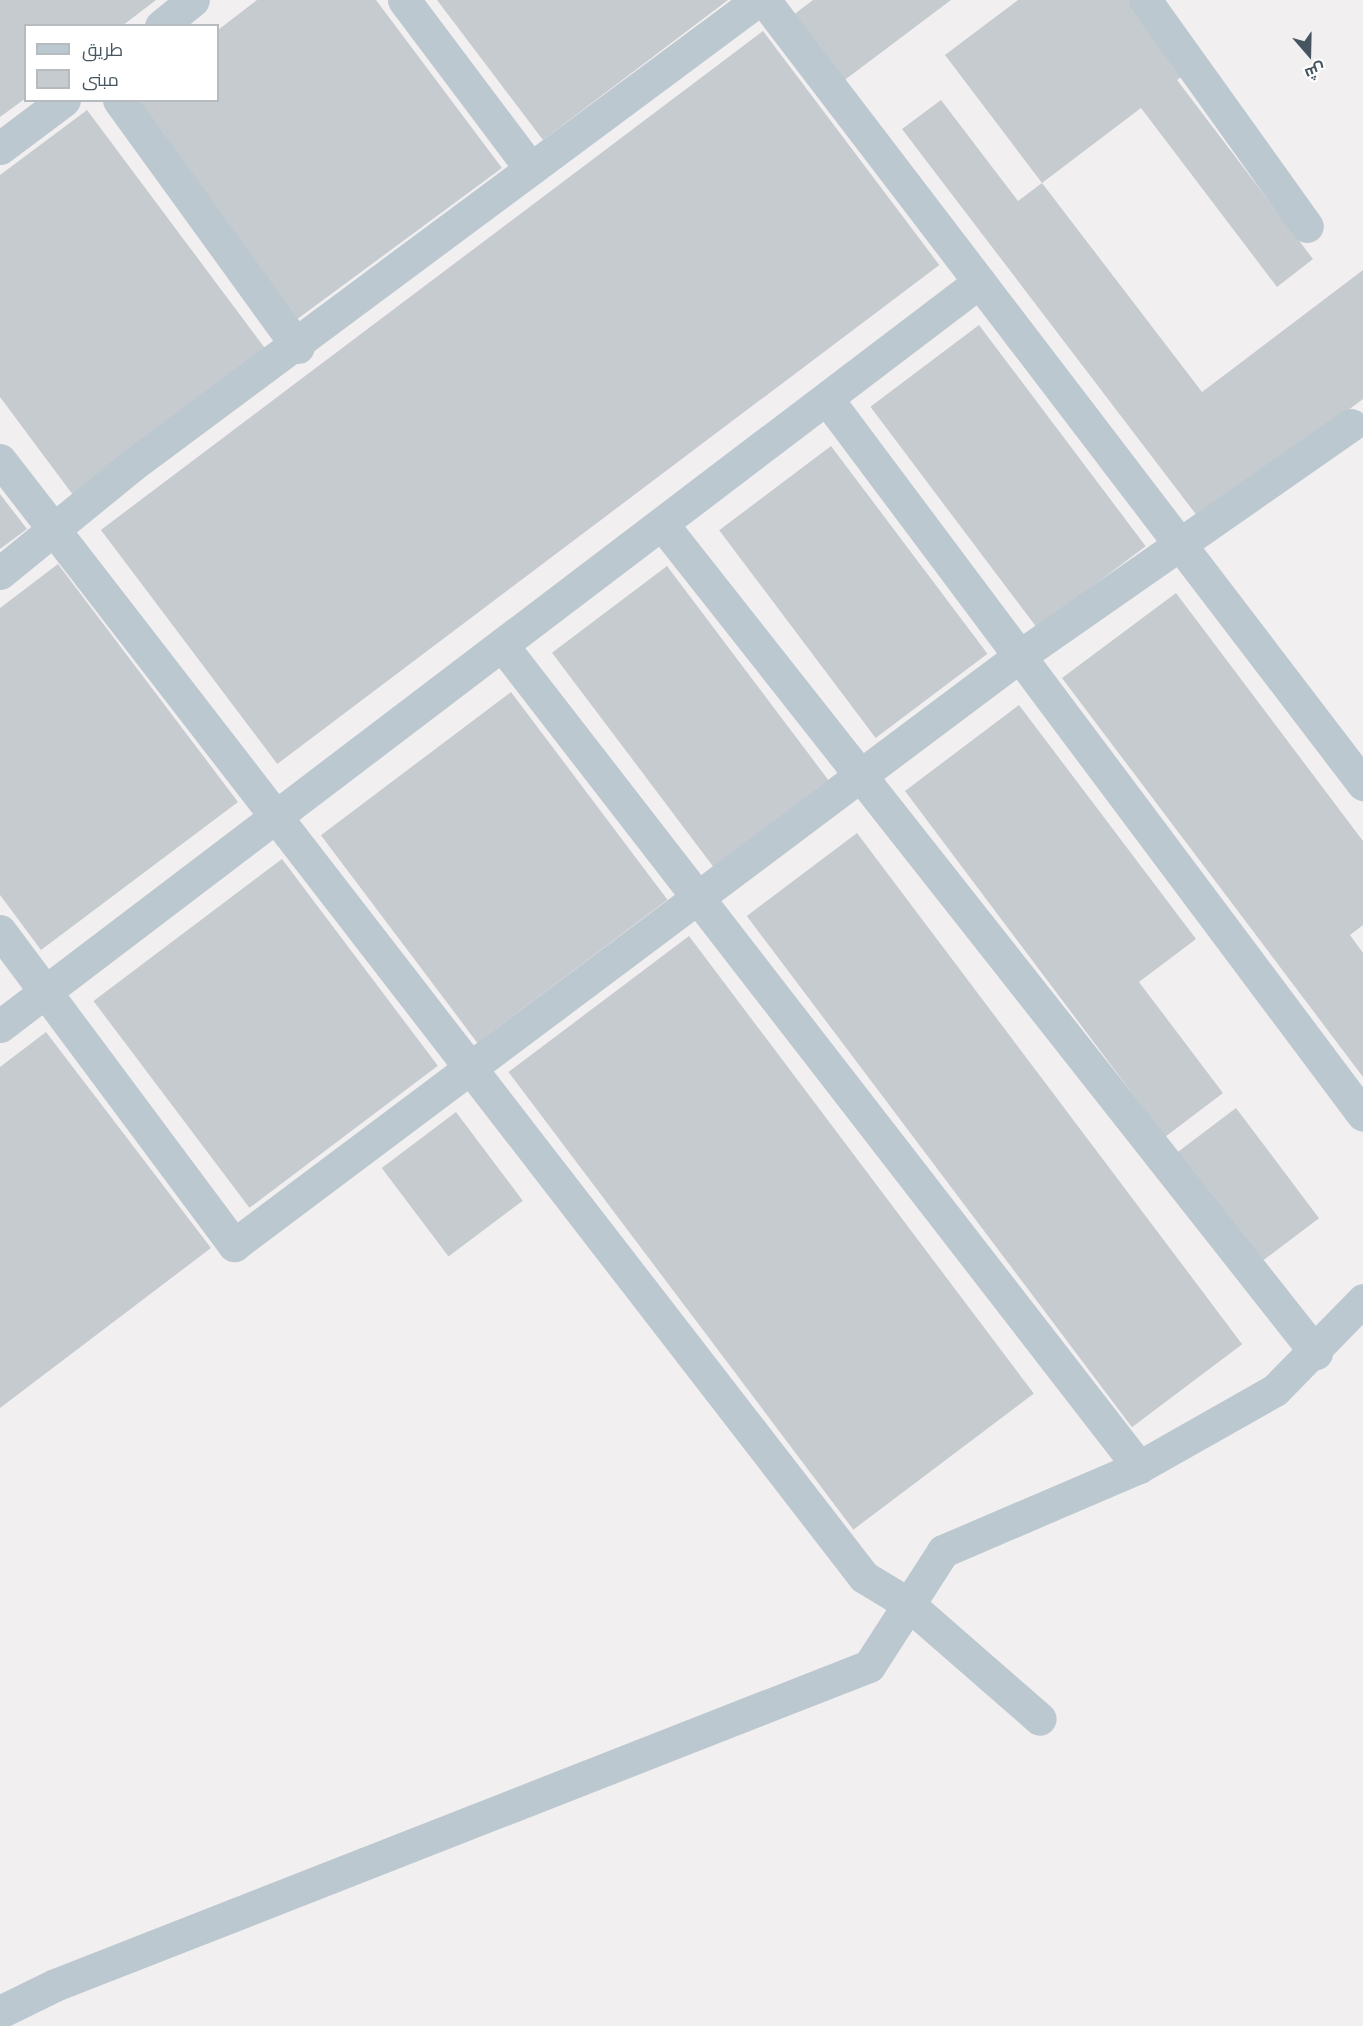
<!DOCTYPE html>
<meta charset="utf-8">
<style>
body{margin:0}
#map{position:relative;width:1363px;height:2026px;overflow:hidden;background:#f2eff0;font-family:"Nunito Sans",Cairo,sans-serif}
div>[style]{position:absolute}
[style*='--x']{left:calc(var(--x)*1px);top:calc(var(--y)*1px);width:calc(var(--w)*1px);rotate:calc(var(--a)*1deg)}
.building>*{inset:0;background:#c6cbd0;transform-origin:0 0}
.minor>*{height:33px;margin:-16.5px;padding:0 16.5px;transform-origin:16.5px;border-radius:16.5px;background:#bcc8d0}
span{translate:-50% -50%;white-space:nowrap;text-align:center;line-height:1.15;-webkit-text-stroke:4.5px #fff;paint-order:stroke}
.legend{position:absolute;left:24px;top:24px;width:195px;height:78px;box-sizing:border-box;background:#fff;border:2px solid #b5bbbf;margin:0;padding:8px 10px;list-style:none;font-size:18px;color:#46555f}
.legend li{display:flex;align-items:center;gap:12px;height:30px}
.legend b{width:30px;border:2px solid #b5bbbf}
.north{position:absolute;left:1279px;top:24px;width:60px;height:60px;-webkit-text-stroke:4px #fff;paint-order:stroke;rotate:160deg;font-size:16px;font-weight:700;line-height:24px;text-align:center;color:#46555f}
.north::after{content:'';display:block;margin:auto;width:21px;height:27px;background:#46555f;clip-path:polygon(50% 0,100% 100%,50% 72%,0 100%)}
</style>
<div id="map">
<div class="building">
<i style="clip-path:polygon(0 0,156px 0,122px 26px,26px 26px,26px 98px,0 117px)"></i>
<i style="clip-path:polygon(257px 0,376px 0,502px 168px,296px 320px,133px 100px,218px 100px,218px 30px)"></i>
<i style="clip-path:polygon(437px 0,728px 0,543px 140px)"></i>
<i style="clip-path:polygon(813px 0,951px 0,834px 88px,784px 22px)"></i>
<i style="clip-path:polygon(1018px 0,1131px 0,1187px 73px,1177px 80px,1313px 259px,1277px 287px,1141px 108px,1042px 183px,945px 55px)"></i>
<i style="left:763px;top:31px;width:293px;height:829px;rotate:53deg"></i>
<i style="clip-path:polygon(941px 100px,1018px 201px,1042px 183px,1202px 392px,1363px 270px,1363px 399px,1201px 521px,902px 129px)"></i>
<i style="clip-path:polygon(87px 110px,267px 351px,73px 495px,0 397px,0 175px)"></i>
<i style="left:979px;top:325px;width:277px;height:136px;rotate:53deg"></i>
<i style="left:831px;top:446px;width:260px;height:140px;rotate:53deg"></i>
<i style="clip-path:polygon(0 494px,27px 529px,0 549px)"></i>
<i style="clip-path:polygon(58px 564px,238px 802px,41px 950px,0 895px,0 608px)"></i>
<i style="left:667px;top:566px;width:268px;height:144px;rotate:53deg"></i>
<i style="clip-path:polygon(1176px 593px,1363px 841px,1363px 925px,1350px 935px,1363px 953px,1363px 1077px,1062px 678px)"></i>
<i style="left:511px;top:692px;width:260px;height:238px;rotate:53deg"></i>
<i style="clip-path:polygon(1019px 705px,1196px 939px,1139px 982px,1223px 1093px,1165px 1137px,905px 791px)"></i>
<i style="left:857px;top:833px;width:640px;height:138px;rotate:53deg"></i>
<i style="left:282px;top:859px;width:259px;height:236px;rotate:53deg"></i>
<i style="left:689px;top:936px;width:573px;height:226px;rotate:53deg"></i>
<i style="clip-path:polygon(46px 1032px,211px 1248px,0 1408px,0 1067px)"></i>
<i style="left:1236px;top:1108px;width:138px;height:75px;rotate:53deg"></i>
<i style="left:456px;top:1112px;width:111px;height:93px;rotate:53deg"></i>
</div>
<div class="minor">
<i style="--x:404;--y:0;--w:211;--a:53.1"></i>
<i style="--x:764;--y:0;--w:987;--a:52.62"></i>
<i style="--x:1145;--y:0;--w:278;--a:54.4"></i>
<i style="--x:161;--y:26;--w:41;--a:-39.1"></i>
<i style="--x:119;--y:100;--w:305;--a:54.1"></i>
<i style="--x:0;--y:148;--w:80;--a:-36.9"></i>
<i style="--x:827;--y:399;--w:894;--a:53.18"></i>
<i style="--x:0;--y:460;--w:1412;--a:52.28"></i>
<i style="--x:864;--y:1577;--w:50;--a:31.2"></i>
<i style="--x:907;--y:1603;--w:176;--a:41.1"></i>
<i style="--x:662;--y:524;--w:1056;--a:51.73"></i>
<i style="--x:0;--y:573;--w:169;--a:-39.2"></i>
<i style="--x:131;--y:466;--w:781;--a:-36.62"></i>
<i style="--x:502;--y:645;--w:1040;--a:52.23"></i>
<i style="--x:0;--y:931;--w:392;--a:53.3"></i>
<i style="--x:234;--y:1245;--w:984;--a:-36.86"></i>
<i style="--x:1021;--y:655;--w:402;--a:-34.9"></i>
<i style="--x:0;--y:1026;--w:1230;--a:-37.23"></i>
<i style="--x:0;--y:2012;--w:61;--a:-26.1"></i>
<i style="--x:55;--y:1985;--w:874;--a:-21.4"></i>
<i style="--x:869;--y:1666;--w:137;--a:-57.2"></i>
<i style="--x:943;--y:1551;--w:213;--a:-23.2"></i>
<i style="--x:1139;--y:1467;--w:156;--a:-29.5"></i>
<i style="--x:1275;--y:1390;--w:126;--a:-45.6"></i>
</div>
<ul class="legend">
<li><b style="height:8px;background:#bcc8d0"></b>طريق</li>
<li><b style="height:16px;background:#c6cbd0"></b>مبنى</li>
</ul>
<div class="north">ش</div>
</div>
